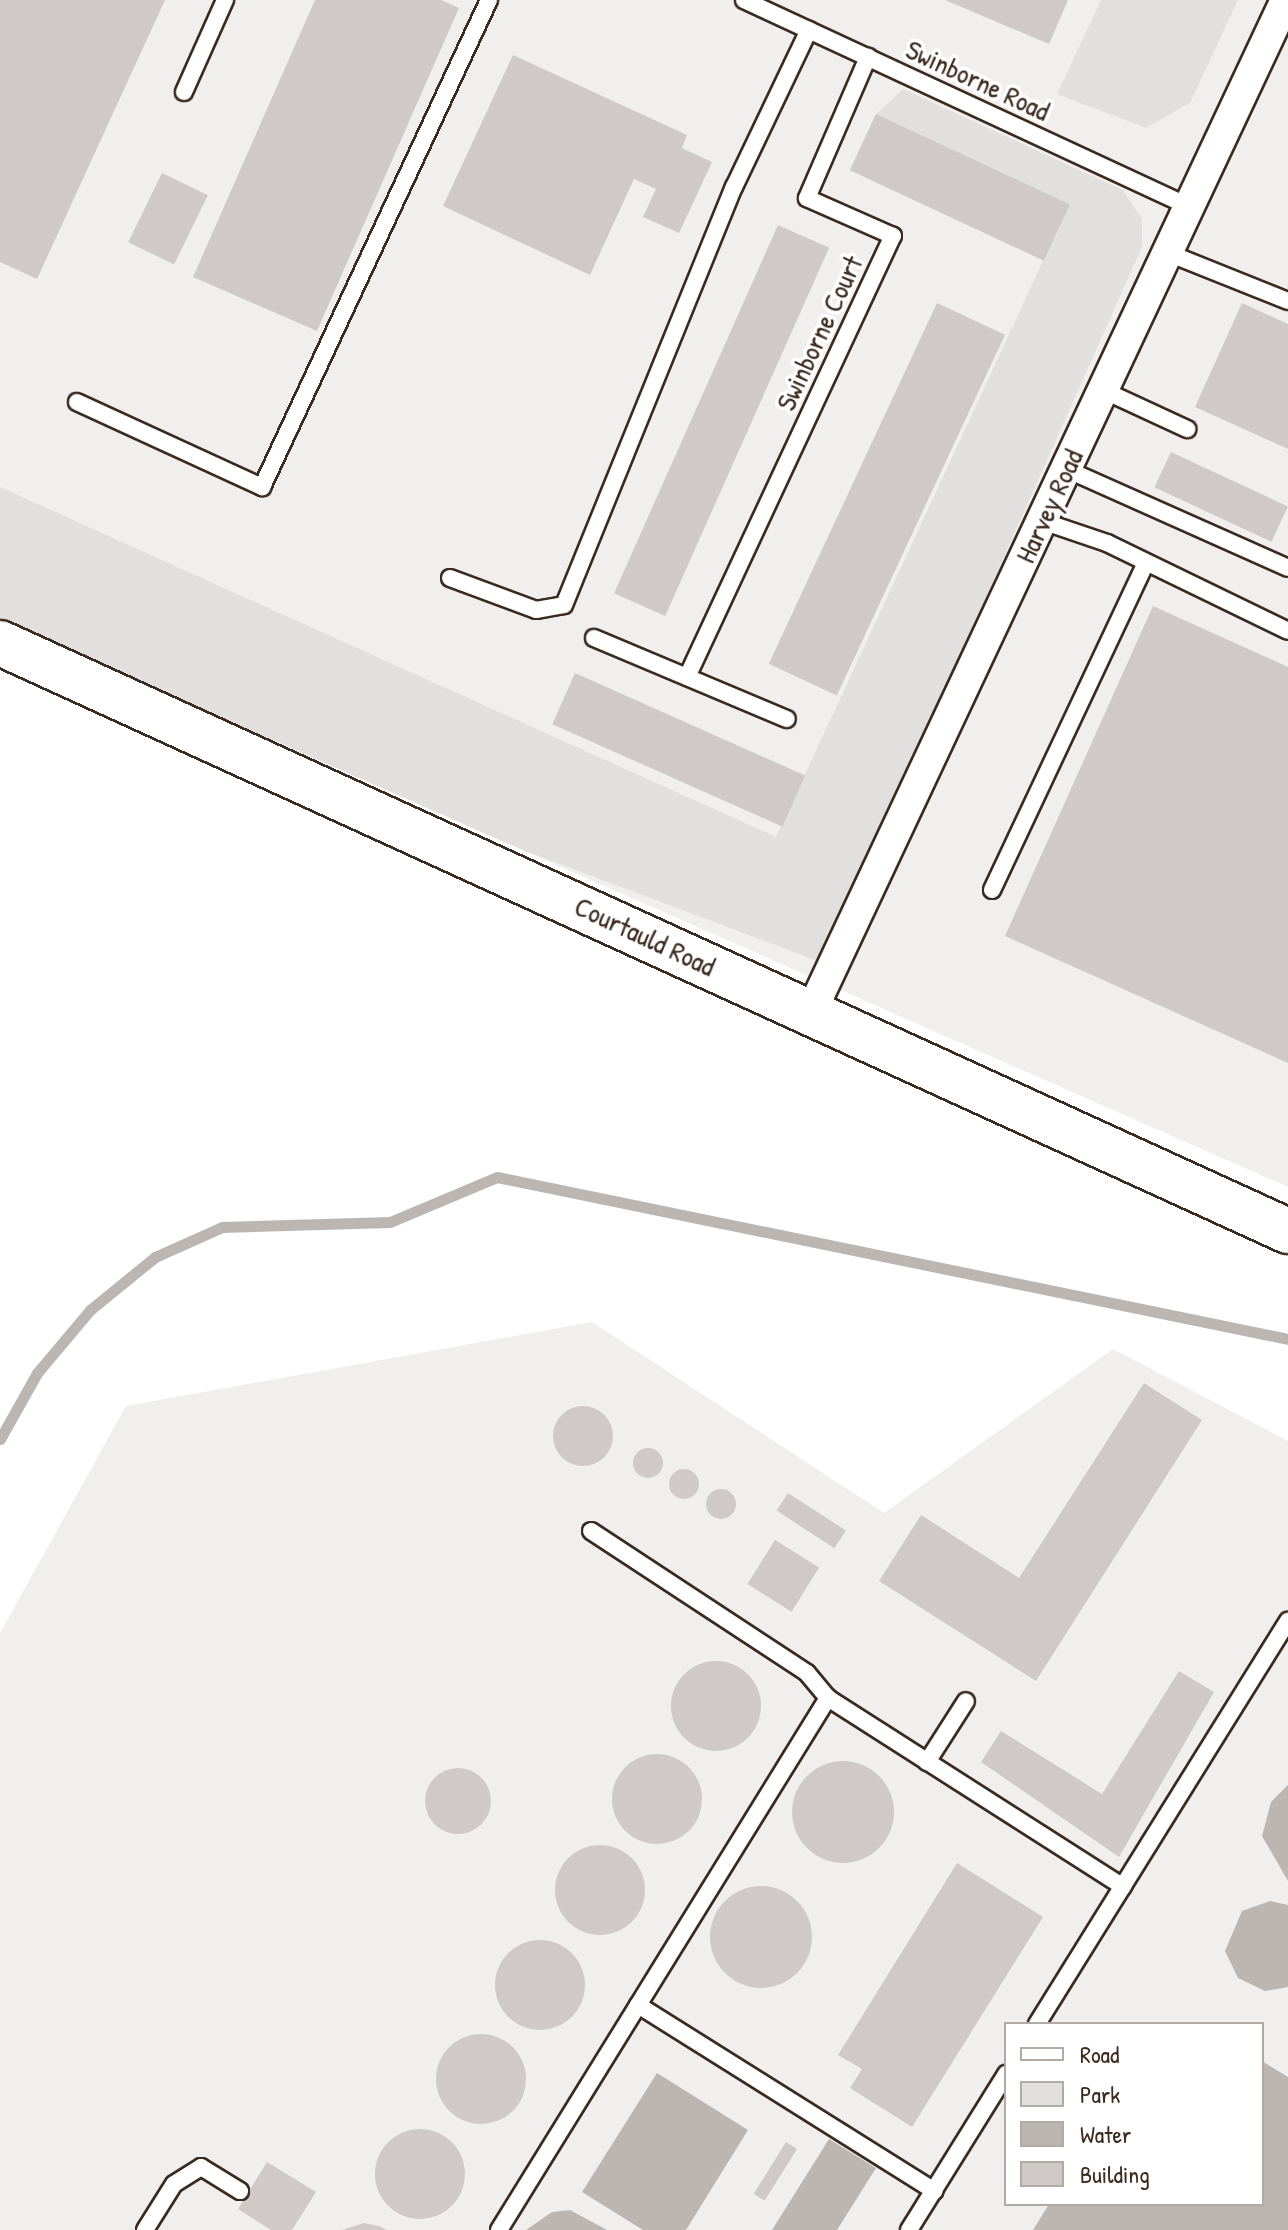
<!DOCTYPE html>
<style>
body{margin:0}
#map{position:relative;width:1288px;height:2230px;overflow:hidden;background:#fff;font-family:"Patrick Hand",sans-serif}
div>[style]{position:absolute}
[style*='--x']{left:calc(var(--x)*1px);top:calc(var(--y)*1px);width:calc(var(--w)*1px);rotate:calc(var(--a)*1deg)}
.built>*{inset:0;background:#f1efee}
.green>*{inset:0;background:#e2e0de}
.water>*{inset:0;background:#bcb6b3}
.stream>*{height:11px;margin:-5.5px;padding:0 5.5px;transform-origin:5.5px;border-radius:5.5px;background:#bcb6b3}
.building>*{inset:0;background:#cfcac7;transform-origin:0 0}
.round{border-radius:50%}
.roads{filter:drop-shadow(2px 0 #3b2a1e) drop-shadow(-2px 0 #3b2a1e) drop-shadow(0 2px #3b2a1e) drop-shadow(0 -2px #3b2a1e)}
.lane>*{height:16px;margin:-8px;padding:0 8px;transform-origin:8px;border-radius:8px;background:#fff}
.street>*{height:30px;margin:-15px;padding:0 15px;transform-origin:15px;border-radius:15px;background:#fff}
.secondary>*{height:44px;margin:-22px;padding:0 22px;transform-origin:22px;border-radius:22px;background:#fff}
span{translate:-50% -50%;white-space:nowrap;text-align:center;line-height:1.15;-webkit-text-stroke:7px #fff;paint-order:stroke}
.street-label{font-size:28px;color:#3b2a1e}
.legend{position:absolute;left:1004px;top:2022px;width:260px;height:184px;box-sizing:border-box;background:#fff;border:2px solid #b1aaa5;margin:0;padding:10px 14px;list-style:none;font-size:24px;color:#3b2a1e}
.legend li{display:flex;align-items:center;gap:16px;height:40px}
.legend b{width:40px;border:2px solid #b1aaa5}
</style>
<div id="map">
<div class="built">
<i style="clip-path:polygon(0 0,1288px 0,1288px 1187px,0 620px)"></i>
<i style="clip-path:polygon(evenodd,592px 1322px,884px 1513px,1113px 1349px,1288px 1441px,1288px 2230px,0 2230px,0 1633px,126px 1406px,592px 1322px,1006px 2024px,1262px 2024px,1262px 2204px,1006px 2204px,1006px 2024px)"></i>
</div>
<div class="green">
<i style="clip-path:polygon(1101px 0,1238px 0,1190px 103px,1146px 128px,1057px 94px)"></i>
<i style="clip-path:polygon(903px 89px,1123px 190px,1142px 219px,1142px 247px,823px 963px,525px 851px,0 620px,0 487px,776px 837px,1069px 205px,876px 114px)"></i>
</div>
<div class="water">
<i style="clip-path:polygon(1288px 1785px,1288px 1881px,1262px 1836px,1271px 1802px)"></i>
<i style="clip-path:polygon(1270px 1901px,1288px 1905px,1288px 1987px,1265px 1991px,1238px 1978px,1225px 1951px,1242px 1911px)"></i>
<i style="clip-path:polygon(1262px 2061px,1288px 2077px,1288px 2230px,1033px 2230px,1049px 2204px,1262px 2204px)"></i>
<i style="clip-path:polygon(657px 2073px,748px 2130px,686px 2230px,643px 2230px,582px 2192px)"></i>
<i style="clip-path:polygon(829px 2139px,876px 2168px,837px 2230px,772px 2230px)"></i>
<i style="clip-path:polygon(570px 2210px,607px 2230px,526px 2230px,552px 2212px)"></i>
</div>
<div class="stream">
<i style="--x:0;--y:1439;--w:76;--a:-60.7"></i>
<i style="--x:37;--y:1373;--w:82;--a:-49.9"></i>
<i style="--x:90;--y:1310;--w:84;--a:-39.2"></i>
<i style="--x:155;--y:1257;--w:73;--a:-24.1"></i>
<i style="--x:222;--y:1227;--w:168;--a:-1.7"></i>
<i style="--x:390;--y:1222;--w:116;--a:-22.8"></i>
<i style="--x:497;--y:1177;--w:807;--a:11.57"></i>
</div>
<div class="building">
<i style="clip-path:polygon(0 0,165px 0,37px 279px,0 262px)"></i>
<i style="clip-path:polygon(315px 0,441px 0,459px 8px,317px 331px,193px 277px)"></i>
<i style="clip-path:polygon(945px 0,1068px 0,1049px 44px)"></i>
<i style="clip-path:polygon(513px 55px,687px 135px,682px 148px,712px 162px,679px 233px,643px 217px,656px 189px,634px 179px,590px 275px,443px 206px)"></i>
<i style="left:876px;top:114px;width:214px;height:62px;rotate:25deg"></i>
<i style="left:162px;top:173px;width:51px;height:77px;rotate:26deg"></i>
<i style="left:778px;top:225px;width:56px;height:403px;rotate:24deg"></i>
<i style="left:937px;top:303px;width:75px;height:398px;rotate:25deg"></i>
<i style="clip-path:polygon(1242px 303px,1288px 324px,1288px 449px,1195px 407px)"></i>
<i style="left:1171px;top:452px;width:129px;height:39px;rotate:25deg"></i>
<i style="clip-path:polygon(1153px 606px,1288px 667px,1288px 1063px,1005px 936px)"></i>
<i style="left:575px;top:673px;width:252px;height:56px;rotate:24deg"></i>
<i style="clip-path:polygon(1144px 1383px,1202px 1420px,1036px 1681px,879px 1581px,921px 1515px,1019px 1578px)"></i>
<i class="round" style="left:553px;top:1406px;width:60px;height:60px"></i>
<i class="round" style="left:633px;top:1448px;width:30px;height:30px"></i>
<i class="round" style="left:669px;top:1469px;width:30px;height:30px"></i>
<i class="round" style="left:706px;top:1489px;width:30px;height:30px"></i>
<i style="left:788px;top:1493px;width:69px;height:21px;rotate:33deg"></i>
<i style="left:775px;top:1540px;width:52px;height:52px;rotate:32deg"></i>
<i class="round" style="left:671px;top:1661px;width:90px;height:90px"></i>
<i style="clip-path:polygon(1179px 1671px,1214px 1692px,1119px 1857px,981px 1762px,1001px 1731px,1102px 1794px)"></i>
<i class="round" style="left:612px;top:1754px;width:90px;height:90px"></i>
<i class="round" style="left:792px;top:1761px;width:102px;height:102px"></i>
<i class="round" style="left:425px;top:1768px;width:66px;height:66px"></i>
<i class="round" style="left:555px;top:1845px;width:90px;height:90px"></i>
<i style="clip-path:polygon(957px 1863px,1043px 1917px,912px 2127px,850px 2088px,862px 2069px,838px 2055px)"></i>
<i class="round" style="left:710px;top:1886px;width:102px;height:102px"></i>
<i class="round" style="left:495px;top:1940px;width:90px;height:90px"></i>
<i class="round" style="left:436px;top:2034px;width:90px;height:90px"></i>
<i class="round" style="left:375px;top:2129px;width:90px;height:90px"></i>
<i style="left:786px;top:2142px;width:13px;height:61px;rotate:32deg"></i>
<i style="clip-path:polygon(267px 2162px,316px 2192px,292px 2230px,271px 2230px,238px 2209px)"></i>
<i style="clip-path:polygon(364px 2223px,379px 2226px,387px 2230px,342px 2230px)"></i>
</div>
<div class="roads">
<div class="lane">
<i style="--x:744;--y:0;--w:491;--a:24.9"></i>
<i style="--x:184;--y:92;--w:101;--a:-66"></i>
<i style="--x:1168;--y:253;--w:129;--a:21.8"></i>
<i style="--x:1103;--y:390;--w:93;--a:24.9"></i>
<i style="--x:77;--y:402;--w:204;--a:24.7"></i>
<i style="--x:262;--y:487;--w:537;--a:-65.01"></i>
<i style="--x:1066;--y:469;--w:243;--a:24"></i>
<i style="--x:1042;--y:521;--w:69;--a:18.7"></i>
<i style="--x:1107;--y:543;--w:201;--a:25.9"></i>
<i style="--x:450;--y:578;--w:92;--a:20.4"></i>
<i style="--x:536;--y:610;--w:28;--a:-10"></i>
<i style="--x:564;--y:605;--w:451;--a:-67.9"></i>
<i style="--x:734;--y:187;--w:174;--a:-64.5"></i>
<i style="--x:594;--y:638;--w:209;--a:22.8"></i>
<i style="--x:687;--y:677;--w:487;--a:-65"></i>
<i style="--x:893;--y:236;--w:94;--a:-156.2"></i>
<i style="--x:807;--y:198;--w:154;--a:-66.6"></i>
<i style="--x:992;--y:890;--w:362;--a:-64.8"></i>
<i style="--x:591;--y:1531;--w:258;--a:33.3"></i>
<i style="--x:807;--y:1673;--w:33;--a:50"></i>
<i style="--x:927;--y:1762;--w:72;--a:-57.4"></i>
<i style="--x:638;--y:2005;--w:350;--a:32.1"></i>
<i style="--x:1037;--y:2024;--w:475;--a:-58.1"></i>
<i style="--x:145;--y:2230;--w:54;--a:-57.8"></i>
<i style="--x:174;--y:2184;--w:32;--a:-32"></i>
<i style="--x:201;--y:2167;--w:46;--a:31.6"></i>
<i style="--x:499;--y:2230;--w:626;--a:-58.27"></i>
<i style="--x:828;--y:1698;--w:350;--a:32.6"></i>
<i style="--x:909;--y:2230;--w:184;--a:-58.1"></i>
</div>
<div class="street">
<i style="--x:811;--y:1012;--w:1118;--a:-64.86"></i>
</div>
<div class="secondary">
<i style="--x:0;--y:643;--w:1416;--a:24.54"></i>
</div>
</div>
<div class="street-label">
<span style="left:978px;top:80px;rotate:25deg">Swinborne Road</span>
<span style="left:819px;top:333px;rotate:-65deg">Swinborne Court</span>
<span style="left:1049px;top:506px;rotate:-65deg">Harvey Road</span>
<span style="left:645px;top:936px;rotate:25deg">Courtauld Road</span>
</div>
<ul class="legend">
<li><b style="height:10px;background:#fff"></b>Road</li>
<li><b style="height:22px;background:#e2e0de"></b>Park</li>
<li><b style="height:22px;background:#bcb6b3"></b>Water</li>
<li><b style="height:22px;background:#cfcac7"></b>Building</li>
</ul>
</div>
